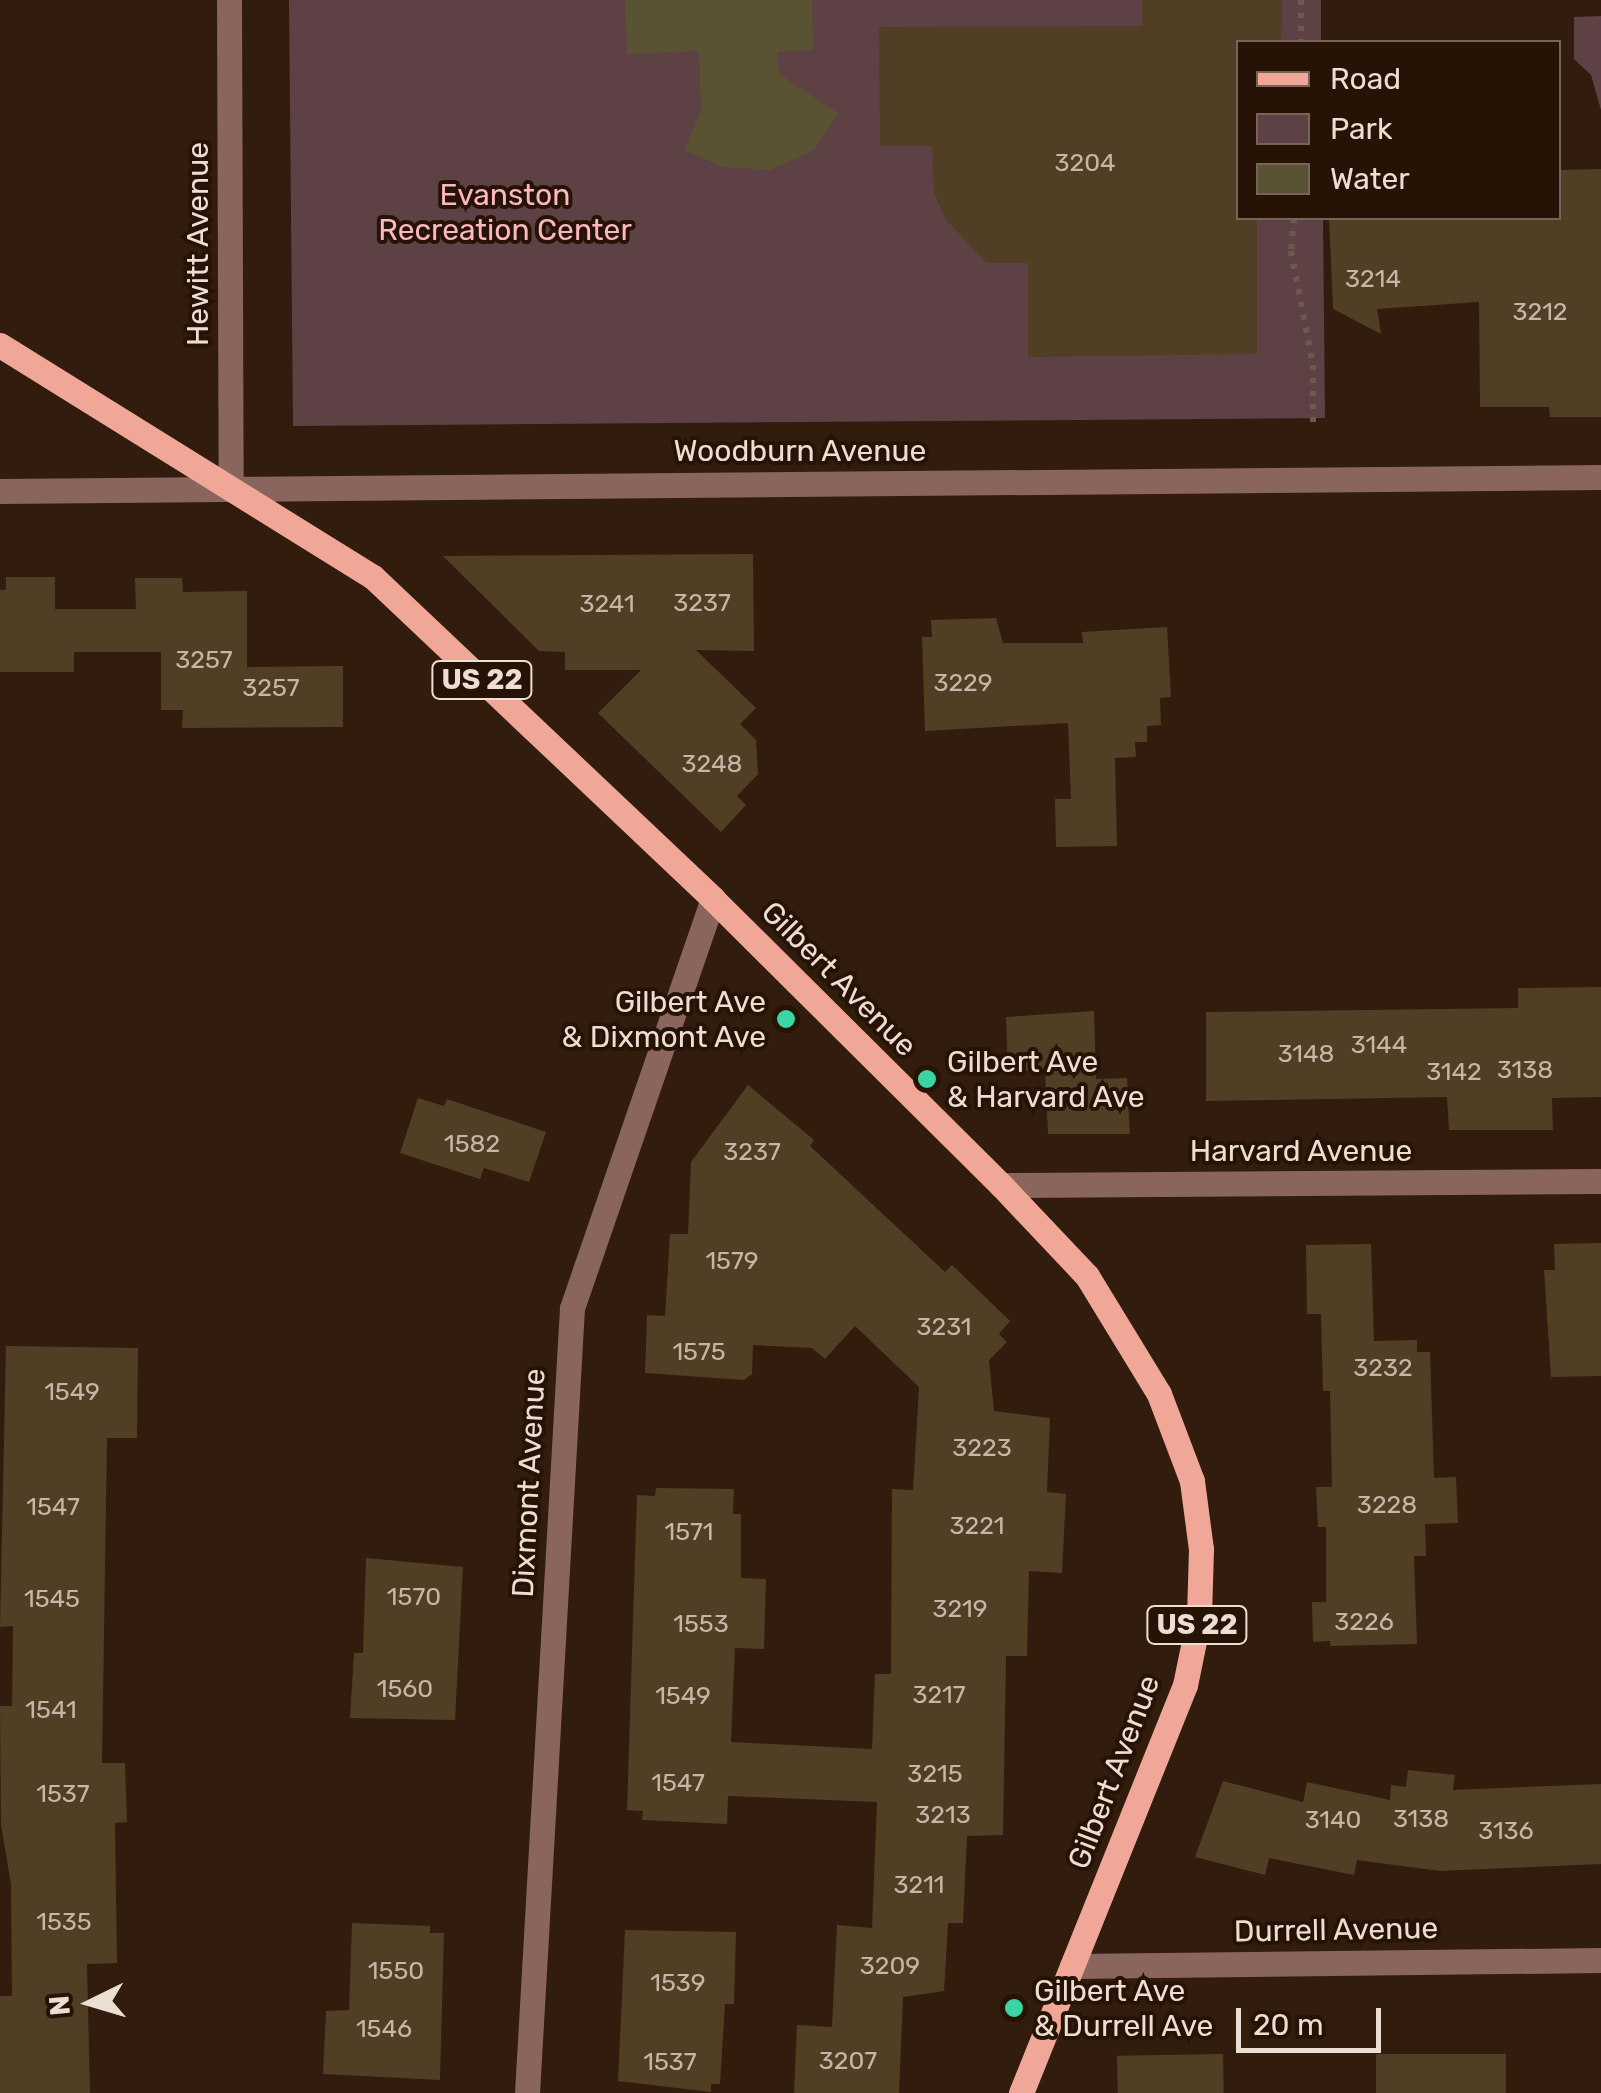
<!DOCTYPE html>
<style>
body{margin:0}
#map{position:relative;width:1601px;height:2093px;overflow:hidden;background:#311c0d;font-family:Rubik,sans-serif}
div>[style]{position:absolute}
[style*='--x']{left:calc(var(--x)*1px);top:calc(var(--y)*1px);width:calc(var(--w)*1px);rotate:calc(var(--a)*1deg)}
.green>*{inset:0;background:#5e4145}
.water>*{inset:0;background:#595334}
.building>*{inset:0;background:#513f25;transform-origin:0 0}
.path>*{height:6px;margin-top:-3px;transform-origin:0;background:repeating-linear-gradient(90deg,#6d5a4c 0 5px,transparent 0 13px)}
.minor>*{height:25px;margin:-12.5px;padding:0 12.5px;transform-origin:12.5px;border-radius:12.5px;background:#89655d}
.major>*{height:25px;margin:-12.5px;padding:0 12.5px;transform-origin:12.5px;border-radius:12.5px;background:#f1a797}
.dots>*{width:28px;height:28px;translate:-50% -50%;box-sizing:border-box;border:5px solid #271305;border-radius:50%}
span{translate:-50% -50%;white-space:nowrap;text-align:center;line-height:1.15;-webkit-text-stroke:8px #271305;paint-order:stroke}
.number-label{font-size:25px;color:#c6b6a8}
.number-label span{-webkit-text-stroke-width:0}
.shield-label span{padding:2px 8px;background:#271305;border:2px solid;border-radius:8px;-webkit-text-stroke-width:0}
.shield-label{font-size:28px;color:#edded4;font-weight:700}
.park-label{font-size:30px;color:#fab8c0}
.street-label{font-size:30px;color:#edded4}
.poi-label{font-size:30px;color:#edded4}
.right{translate:-100% -50%;text-align:right}
.left{translate:0 -50%;text-align:left}
.legend{position:absolute;left:1236px;top:40px;width:325px;height:180px;box-sizing:border-box;background:#271305;border:2px solid #766458;margin:0;padding:12px 18px;list-style:none;font-size:30px;color:#edded4}
.legend li{display:flex;align-items:center;gap:20px;height:50px}
.legend b{width:50px;border:2px solid #766458}
.north{position:absolute;left:40px;top:1953px;width:100px;height:100px;-webkit-text-stroke:8px #271305;paint-order:stroke;rotate:265deg;font-size:28px;font-weight:700;line-height:40px;text-align:center;color:#edded4}
.north::after{content:'';display:block;margin:auto;width:35px;height:45px;background:#edded4;clip-path:polygon(50% 0,100% 100%,50% 72%,0 100%)}
.scale{position:absolute;left:1236px;top:2008px;width:145px;height:45px;box-sizing:border-box;border:5px solid #edded4;border-top:0;padding-left:12px;font-size:30px;line-height:35px;white-space:nowrap;color:#edded4;-webkit-text-stroke:8px #271305;paint-order:stroke}
</style>
<div id="map">
<div class="green">
<i style="clip-path:polygon(289px 0,1321px 0,1321px 42px,1238px 42px,1238px 218px,1323px 218px,1325px 418px,293px 426px)"></i>
<i style="clip-path:polygon(1601px 16px,1601px 110px,1591px 75px,1574px 59px,1574px 17px)"></i>
</div>
<div class="water">
<i style="clip-path:polygon(625px 0,812px 0,813px 50px,777px 52px,779px 74px,838px 113px,815px 149px,770px 170px,723px 167px,684px 150px,701px 111px,699px 51px,627px 54px)"></i>
</div>
<div class="building">
<i style="clip-path:polygon(1142px 0,1282px 0,1281px 42px,1238px 42px,1238px 218px,1257px 218px,1257px 354px,1028px 357px,1028px 263px,987px 263px,946px 220px,934px 193px,932px 146px,880px 146px,879px 27px,1142px 26px)"></i>
<i style="clip-path:polygon(1601px 169px,1601px 417px,1550px 417px,1549px 407px,1480px 407px,1479px 302px,1377px 309px,1381px 334px,1333px 309px,1329px 218px,1558px 218px,1558px 170px)"></i>
<i style="clip-path:polygon(753px 554px,754px 651px,696px 650px,756px 708px,740px 724px,756px 740px,758px 774px,737px 796px,746px 805px,721px 832px,598px 713px,641px 670px,565px 670px,565px 652px,539px 651px,443px 556px)"></i>
<i style="clip-path:polygon(6px 577px,55px 577px,55px 609px,136px 609px,135px 578px,182px 578px,183px 592px,247px 591px,247px 667px,343px 666px,343px 727px,182px 728px,183px 710px,161px 710px,161px 652px,74px 652px,74px 672px,0 672px,0 590px,6px 590px)"></i>
<i style="clip-path:polygon(996px 618px,1003px 643px,1083px 643px,1082px 632px,1167px 627px,1171px 697px,1160px 698px,1161px 725px,1147px 726px,1147px 742px,1135px 742px,1136px 757px,1115px 758px,1117px 846px,1056px 847px,1055px 799px,1071px 799px,1068px 723px,925px 731px,922px 637px,932px 637px,931px 620px)"></i>
<i style="clip-path:polygon(1601px 987px,1601px 1097px,1552px 1098px,1553px 1130px,1449px 1130px,1447px 1097px,1206px 1101px,1206px 1012px,1518px 1008px,1518px 988px)"></i>
<i style="clip-path:polygon(1094px 1011px,1096px 1079px,1127px 1078px,1130px 1134px,1048px 1134px,1045px 1072px,1008px 1069px,1006px 1017px)"></i>
<i style="clip-path:polygon(748px 1085px,814px 1140px,810px 1146px,945px 1272px,952px 1265px,1010px 1321px,999px 1334px,1007px 1342px,989px 1360px,994px 1411px,1050px 1418px,1047px 1492px,1066px 1494px,1062px 1573px,1029px 1571px,1027px 1656px,1006px 1656px,1003px 1835px,967px 1836px,963px 1923px,948px 1923px,944px 1991px,903px 1997px,899px 2093px,794px 2093px,797px 2025px,832px 2027px,837px 1925px,872px 1928px,877px 1802px,728px 1796px,727px 1824px,642px 1820px,643px 1811px,627px 1810px,637px 1495px,655px 1496px,656px 1488px,734px 1489px,733px 1514px,741px 1514px,741px 1578px,766px 1579px,764px 1649px,735px 1648px,731px 1742px,872px 1749px,875px 1674px,891px 1674px,892px 1489px,913px 1490px,919px 1387px,855px 1326px,825px 1359px,812px 1348px,753px 1345px,752px 1374px,744px 1380px,645px 1373px,647px 1315px,665px 1316px,670px 1234px,688px 1234px,691px 1162px)"></i>
<i style="clip-path:polygon(418px 1098px,444px 1106px,447px 1099px,546px 1132px,529px 1182px,484px 1168px,480px 1179px,400px 1153px)"></i>
<i style="clip-path:polygon(1601px 1243px,1601px 1376px,1551px 1377px,1544px 1270px,1555px 1270px,1554px 1244px)"></i>
<i style="clip-path:polygon(1371px 1244px,1374px 1341px,1417px 1340px,1417px 1352px,1430px 1352px,1434px 1478px,1456px 1477px,1458px 1523px,1425px 1524px,1426px 1556px,1414px 1556px,1417px 1644px,1330px 1646px,1330px 1641px,1313px 1642px,1312px 1602px,1326px 1602px,1326px 1527px,1318px 1527px,1316px 1487px,1332px 1487px,1330px 1391px,1323px 1391px,1321px 1314px,1307px 1314px,1306px 1245px)"></i>
<i style="clip-path:polygon(6px 1346px,138px 1348px,137px 1438px,107px 1438px,102px 1763px,125px 1763px,127px 1822px,115px 1823px,117px 1963px,87px 1964px,90px 2093px,0 2093px,0 1996px,12px 1996px,11px 1884px,1px 1825px,0 1706px,12px 1706px,13px 1626px,0 1627px)"></i>
<i style="clip-path:polygon(366px 1558px,463px 1567px,455px 1720px,350px 1718px,354px 1653px,363px 1653px)"></i>
<i style="clip-path:polygon(1408px 1770px,1455px 1775px,1453px 1790px,1601px 1784px,1601px 1864px,1440px 1871px,1357px 1860px,1354px 1875px,1269px 1858px,1265px 1875px,1195px 1857px,1223px 1781px,1303px 1802px,1307px 1782px,1390px 1800px,1391px 1785px,1406px 1787px)"></i>
<i style="clip-path:polygon(352px 1923px,430px 1926px,430px 1933px,444px 1933px,440px 2080px,323px 2074px,326px 2011px,349px 2010px)"></i>
<i style="clip-path:polygon(625px 1930px,736px 1932px,734px 2004px,725px 2004px,720px 2084px,711px 2084px,711px 2092px,618px 2081px)"></i>
<i style="left:1223px;top:2054px;width:39px;height:106px;rotate:89deg"></i>
<i style="left:1506px;top:2054px;width:39px;height:130px;rotate:90deg"></i>
</div>
<div class="path">
<i style="--x:1301;--y:0;--w:42;--a:90"></i>
<i style="--x:1294;--y:218;--w:33;--a:95"></i>
<i style="--x:1291;--y:251;--w:116;--a:79.1"></i>
<i style="--x:1313;--y:365;--w:65;--a:90"></i>
</div>
<div class="minor">
<i style="--x:229;--y:0;--w:487;--a:89.8"></i>
<i style="--x:0;--y:491;--w:1601;--a:-0.5"></i>
<i style="--x:1001;--y:1185;--w:600;--a:-0.38"></i>
<i style="--x:1072;--y:1966;--w:529;--a:-0.65"></i>
<i style="--x:527;--y:2093;--w:786;--a:-86.72"></i>
<i style="--x:572;--y:1308;--w:433;--a:-71"></i>
</div>
<div class="major">
<i style="--x:0;--y:345;--w:439;--a:31.9"></i>
<i style="--x:373;--y:577;--w:468;--a:43.4"></i>
<i style="--x:713;--y:899;--w:406;--a:44.8"></i>
<i style="--x:1001;--y:1185;--w:125;--a:46.6"></i>
<i style="--x:1087;--y:1276;--w:138;--a:58.6"></i>
<i style="--x:1159;--y:1394;--w:93;--a:69.2"></i>
<i style="--x:1192;--y:1481;--w:69;--a:82.5"></i>
<i style="--x:1201;--y:1549;--w:68;--a:91.7"></i>
<i style="--x:1199;--y:1617;--w:69;--a:101.6"></i>
<i style="--x:1185;--y:1685;--w:440;--a:111.9"></i>
</div>
<div class="dots">
<i style="left:786px;top:1019px;background:#3bd4a4"></i>
<i style="left:927px;top:1079px;background:#3bd4a4"></i>
<i style="left:1014px;top:2008px;background:#3bd4a4"></i>
</div>
<div class="number-label">
<span style="left:1085px;top:163px">3204</span>
<span style="left:1373px;top:279px">3214</span>
<span style="left:1540px;top:312px">3212</span>
<span style="left:702px;top:603px">3237</span>
<span style="left:607px;top:604px">3241</span>
<span style="left:204px;top:660px">3257</span>
<span style="left:963px;top:683px">3229</span>
<span style="left:271px;top:688px">3257</span>
<span style="left:712px;top:764px">3248</span>
<span style="left:1379px;top:1045px">3144</span>
<span style="left:1306px;top:1054px">3148</span>
<span style="left:1525px;top:1070px">3138</span>
<span style="left:1454px;top:1072px">3142</span>
<span style="left:472px;top:1144px">1582</span>
<span style="left:752px;top:1152px">3237</span>
<span style="left:732px;top:1261px">1579</span>
<span style="left:944px;top:1327px">3231</span>
<span style="left:699px;top:1352px">1575</span>
<span style="left:1383px;top:1368px">3232</span>
<span style="left:72px;top:1392px">1549</span>
<span style="left:982px;top:1448px">3223</span>
<span style="left:1387px;top:1505px">3228</span>
<span style="left:53px;top:1507px">1547</span>
<span style="left:977px;top:1526px">3221</span>
<span style="left:689px;top:1532px">1571</span>
<span style="left:414px;top:1597px">1570</span>
<span style="left:52px;top:1599px">1545</span>
<span style="left:960px;top:1609px">3219</span>
<span style="left:1364px;top:1622px">3226</span>
<span style="left:701px;top:1624px">1553</span>
<span style="left:405px;top:1689px">1560</span>
<span style="left:939px;top:1695px">3217</span>
<span style="left:683px;top:1696px">1549</span>
<span style="left:51px;top:1710px">1541</span>
<span style="left:935px;top:1774px">3215</span>
<span style="left:678px;top:1783px">1547</span>
<span style="left:63px;top:1794px">1537</span>
<span style="left:943px;top:1815px">3213</span>
<span style="left:1421px;top:1819px">3138</span>
<span style="left:1333px;top:1820px">3140</span>
<span style="left:1506px;top:1831px">3136</span>
<span style="left:919px;top:1885px">3211</span>
<span style="left:64px;top:1922px">1535</span>
<span style="left:890px;top:1966px">3209</span>
<span style="left:396px;top:1971px">1550</span>
<span style="left:678px;top:1983px">1539</span>
<span style="left:384px;top:2029px">1546</span>
<span style="left:848px;top:2061px">3207</span>
<span style="left:670px;top:2062px">1537</span>
</div>
<div class="shield-label">
<span style="left:482px;top:680px">US 22</span>
<span style="left:1197px;top:1625px">US 22</span>
</div>
<div class="park-label">
<span style="left:505px;top:212px">Evanston<br>Recreation Center</span>
</div>
<div class="street-label">
<span style="left:198px;top:244px;rotate:-90deg">Hewitt Avenue</span>
<span style="left:800px;top:451px">Woodburn Avenue</span>
<span style="left:839px;top:979px;rotate:45deg">Gilbert Avenue</span>
<span style="left:1301px;top:1151px">Harvard Avenue</span>
<span style="left:529px;top:1483px;rotate:-87deg">Dixmont Avenue</span>
<span style="left:1114px;top:1772px;rotate:-69deg">Gilbert Avenue</span>
<span style="left:1336px;top:1930px;rotate:-1deg">Durrell Avenue</span>
</div>
<div class="poi-label">
<span class="right" style="left:766px;top:1019px">Gilbert Ave<br>&amp; Dixmont Ave</span>
<span class="left" style="left:947px;top:1079px">Gilbert Ave<br>&amp; Harvard Ave</span>
<span class="left" style="left:1034px;top:2008px">Gilbert Ave<br>&amp; Durrell Ave</span>
</div>
<ul class="legend">
<li><b style="height:12px;background:#f1a797"></b>Road</li>
<li><b style="height:28px;background:#5e4145"></b>Park</li>
<li><b style="height:28px;background:#595334"></b>Water</li>
</ul>
<div class="north">N</div>
<div class="scale">20 m</div>
</div>
